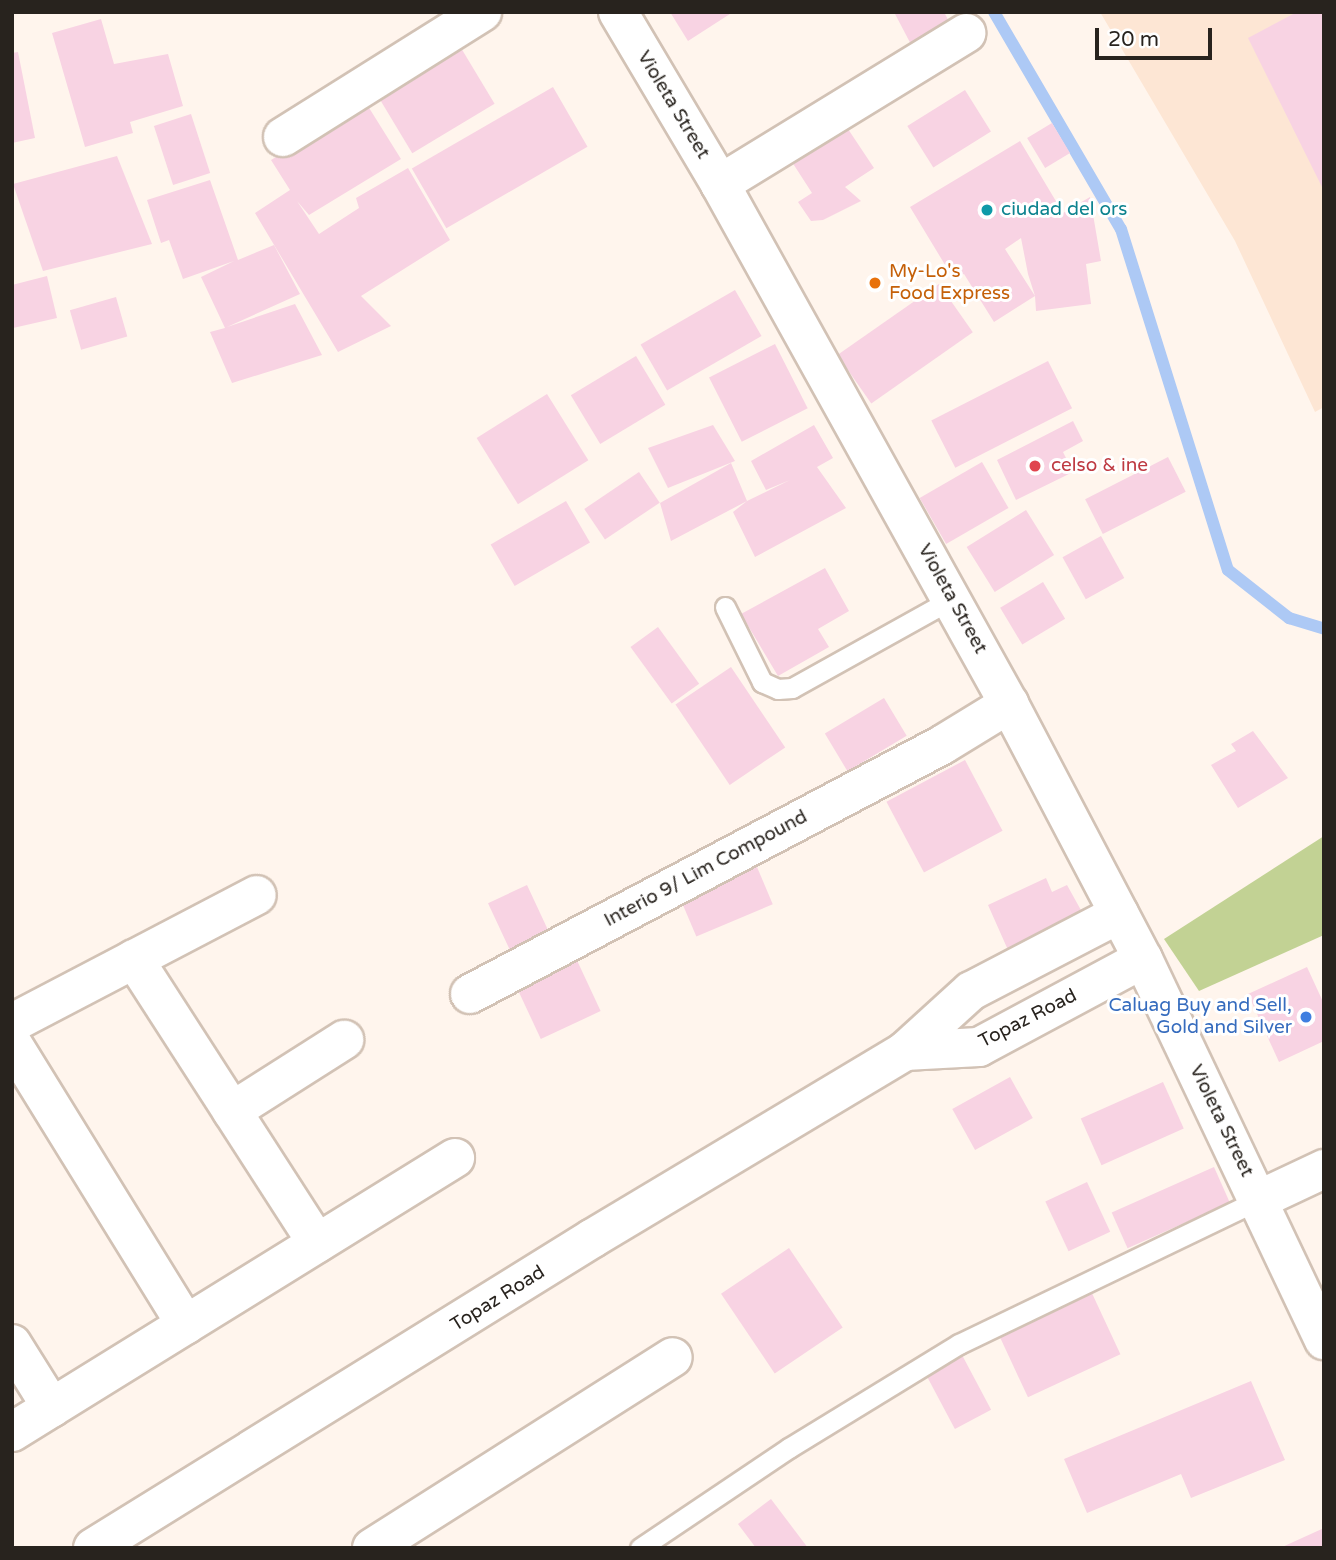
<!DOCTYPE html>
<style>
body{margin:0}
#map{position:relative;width:1336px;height:1560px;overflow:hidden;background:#fff5ed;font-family:"Varela Round",sans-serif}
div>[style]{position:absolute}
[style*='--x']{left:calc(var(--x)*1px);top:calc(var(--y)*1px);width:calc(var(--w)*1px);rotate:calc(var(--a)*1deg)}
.built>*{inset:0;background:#fde6d4}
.green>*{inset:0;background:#c2d294}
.stream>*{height:12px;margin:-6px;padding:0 6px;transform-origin:6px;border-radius:6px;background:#adc9f5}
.building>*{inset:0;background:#f8d3e3;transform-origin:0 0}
.roads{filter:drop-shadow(2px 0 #d2c2b5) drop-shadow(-2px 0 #d2c2b5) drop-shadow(0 2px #d2c2b5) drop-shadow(0 -2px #d2c2b5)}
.service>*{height:19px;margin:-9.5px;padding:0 9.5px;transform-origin:9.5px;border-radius:9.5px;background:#fff}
.minor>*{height:38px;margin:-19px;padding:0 19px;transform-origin:19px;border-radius:19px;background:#fff}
.secondary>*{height:38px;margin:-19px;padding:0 19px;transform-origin:19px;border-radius:19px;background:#fff}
.dots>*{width:19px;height:19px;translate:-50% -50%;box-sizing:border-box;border:4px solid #fff;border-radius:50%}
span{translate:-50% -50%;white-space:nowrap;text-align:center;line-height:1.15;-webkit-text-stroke:6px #fff;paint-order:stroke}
.street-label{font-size:19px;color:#28231e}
.culture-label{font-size:19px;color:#0d838f}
.left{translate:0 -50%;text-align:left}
.food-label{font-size:19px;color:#c56008}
.health-label{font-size:19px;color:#be3a42}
.shop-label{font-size:19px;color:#366cbe}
.right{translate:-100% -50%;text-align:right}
.frame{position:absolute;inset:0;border:14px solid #28231e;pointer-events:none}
.scale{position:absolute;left:1095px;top:28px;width:117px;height:32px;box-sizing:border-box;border:4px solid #28231e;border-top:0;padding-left:9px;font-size:21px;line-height:24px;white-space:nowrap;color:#28231e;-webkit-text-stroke:5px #fff;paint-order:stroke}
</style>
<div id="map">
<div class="built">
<i style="clip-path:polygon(1100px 12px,1324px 12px,1324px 407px,1315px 412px,1235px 241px)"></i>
</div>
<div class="green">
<i style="clip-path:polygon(1324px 836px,1324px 935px,1199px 991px,1164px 939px)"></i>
</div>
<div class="stream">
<i style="--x:994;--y:12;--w:251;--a:59.7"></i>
<i style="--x:1121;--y:229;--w:357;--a:72.6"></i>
<i style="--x:1228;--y:570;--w:78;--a:38.2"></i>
<i style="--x:1289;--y:618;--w:37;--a:17"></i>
</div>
<div class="building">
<i style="clip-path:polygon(670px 12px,733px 12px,688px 41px)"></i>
<i style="clip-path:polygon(894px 12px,944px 12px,954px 31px,915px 52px)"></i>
<i style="clip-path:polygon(1297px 12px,1324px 12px,1324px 191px,1248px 38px)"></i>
<i style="clip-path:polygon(101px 19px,114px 64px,168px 54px,183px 106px,130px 122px,133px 133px,85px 147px,52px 33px)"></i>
<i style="left:458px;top:43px;width:71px;height:96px;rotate:59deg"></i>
<i style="clip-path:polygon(18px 52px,35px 138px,12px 143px,12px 53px)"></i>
<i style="left:553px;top:87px;width:69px;height:163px;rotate:60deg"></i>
<i style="left:965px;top:90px;width:49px;height:68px;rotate:58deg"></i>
<i style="clip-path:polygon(366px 103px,401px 159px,309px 215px,297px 201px,319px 234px,359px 208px,356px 198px,408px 168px,450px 240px,361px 296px,391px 326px,338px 352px,255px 213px,290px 190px,271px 160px)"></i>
<i style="left:191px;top:114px;width:62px;height:39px;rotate:72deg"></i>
<i style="left:1052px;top:123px;width:35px;height:29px;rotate:59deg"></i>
<i style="clip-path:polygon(846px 126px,874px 168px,845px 187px,861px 201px,823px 220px,811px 221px,798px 202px,812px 193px,792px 162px)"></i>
<i style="clip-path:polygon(evenodd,1020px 141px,1063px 213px,1090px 197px,1101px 261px,1086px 264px,1091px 304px,1036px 311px,1035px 296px,994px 322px,964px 274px,953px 278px,910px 207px,1020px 141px,1021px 238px,1028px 274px,1035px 296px,1005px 249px,1021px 238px)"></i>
<i style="clip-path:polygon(117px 156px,152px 244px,43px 271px,13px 184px)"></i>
<i style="clip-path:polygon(210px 180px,238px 260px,274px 245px,300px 294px,227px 327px,295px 304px,322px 355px,232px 383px,210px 332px,225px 328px,201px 277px,234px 261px,183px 279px,169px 240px,161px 243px,147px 200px)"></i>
<i style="clip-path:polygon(47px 276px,57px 318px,13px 328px,12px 285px)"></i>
<i style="left:939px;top:284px;width:59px;height:124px;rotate:55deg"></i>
<i style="left:735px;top:290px;width:53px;height:109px;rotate:60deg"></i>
<i style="left:116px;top:297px;width:41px;height:48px;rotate:74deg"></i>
<i style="left:775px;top:344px;width:72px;height:74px;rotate:63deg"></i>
<i style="left:636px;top:356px;width:57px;height:76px;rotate:59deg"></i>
<i style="left:1048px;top:361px;width:53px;height:131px;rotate:63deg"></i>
<i style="left:547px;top:394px;width:78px;height:83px;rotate:58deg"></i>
<i style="clip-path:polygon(1073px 421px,1083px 441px,1063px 452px,1073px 472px,1016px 500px,997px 460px)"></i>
<i style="clip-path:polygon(713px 425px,735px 461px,668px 488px,648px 448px)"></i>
<i style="clip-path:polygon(814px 425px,833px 458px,817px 467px,846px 508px,755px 557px,733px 512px,747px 501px,671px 541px,660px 503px,731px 463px,747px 501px,790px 480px,766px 490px,751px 461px)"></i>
<i style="left:1168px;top:457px;width:39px;height:93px;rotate:63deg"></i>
<i style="left:982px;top:462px;width:53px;height:72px;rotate:60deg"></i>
<i style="left:639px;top:472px;width:37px;height:66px;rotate:56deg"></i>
<i style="left:566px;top:501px;width:48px;height:87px;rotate:60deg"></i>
<i style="left:1026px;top:510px;width:53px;height:70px;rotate:58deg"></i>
<i style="left:1101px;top:536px;width:48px;height:44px;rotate:61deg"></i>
<i style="clip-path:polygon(825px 568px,849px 611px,818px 629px,829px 647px,778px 676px,741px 614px)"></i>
<i style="left:1043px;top:582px;width:43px;height:50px;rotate:59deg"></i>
<i style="left:658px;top:627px;width:70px;height:34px;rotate:54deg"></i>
<i style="left:731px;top:667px;width:97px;height:67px;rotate:56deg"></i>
<i style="left:884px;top:698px;width:44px;height:69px;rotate:59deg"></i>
<i style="clip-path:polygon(1253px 731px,1288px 778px,1238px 808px,1211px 765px,1236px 751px,1231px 744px)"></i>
<i style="left:965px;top:760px;width:80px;height:89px;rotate:62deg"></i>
<i style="left:754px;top:860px;width:48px;height:83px;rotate:67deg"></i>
<i style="clip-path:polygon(1046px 878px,1052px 892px,1067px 885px,1082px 912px,1008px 950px,988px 905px)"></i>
<i style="left:527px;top:885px;width:64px;height:43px;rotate:65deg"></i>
<i style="left:574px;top:954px;width:63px;height:66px;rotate:65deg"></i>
<i style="clip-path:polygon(1307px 967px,1324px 1004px,1324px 1041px,1279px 1062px,1248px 994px)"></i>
<i style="left:1010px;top:1077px;width:47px;height:66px;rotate:61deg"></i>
<i style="left:1163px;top:1082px;width:51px;height:90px;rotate:66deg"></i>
<i style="left:1214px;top:1167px;width:39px;height:112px;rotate:66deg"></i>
<i style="left:1087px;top:1182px;width:55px;height:46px;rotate:65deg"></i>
<i style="left:789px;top:1248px;width:96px;height:82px;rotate:56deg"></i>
<i style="left:1090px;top:1289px;width:72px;height:102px;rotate:65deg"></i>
<i style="left:962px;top:1355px;width:62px;height:41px;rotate:62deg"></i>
<i style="clip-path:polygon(1251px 1381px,1285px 1460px,1191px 1498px,1181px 1474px,1087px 1513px,1064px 1459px)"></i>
<i style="clip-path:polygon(771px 1499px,808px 1548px,756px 1548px,738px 1524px)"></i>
<i style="clip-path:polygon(1324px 1528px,1324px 1548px,1280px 1548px)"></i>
</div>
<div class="roads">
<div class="service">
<i style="--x:725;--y:607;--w:84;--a:63.7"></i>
<i style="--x:762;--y:682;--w:17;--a:24"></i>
<i style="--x:778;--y:689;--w:14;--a:-4"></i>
<i style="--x:792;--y:688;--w:183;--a:-29.1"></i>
<i style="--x:640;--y:1548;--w:179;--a:-33.9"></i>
<i style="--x:789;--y:1448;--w:199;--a:-31.5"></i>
<i style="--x:959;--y:1344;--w:332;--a:-25.7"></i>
</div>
<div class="minor">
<i style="--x:283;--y:137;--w:235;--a:-32.1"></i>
<i style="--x:720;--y:184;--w:289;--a:-31.5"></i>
<i style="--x:134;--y:959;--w:338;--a:57.2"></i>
<i style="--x:470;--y:994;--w:534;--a:-27.81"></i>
<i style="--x:942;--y:745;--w:79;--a:-31.5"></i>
<i style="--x:12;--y:1023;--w:276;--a:-27.6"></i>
<i style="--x:12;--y:1043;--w:331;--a:58.3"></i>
<i style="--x:905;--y:1051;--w:74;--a:-3.1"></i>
<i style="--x:979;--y:1047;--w:186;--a:-28.2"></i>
<i style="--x:232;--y:1111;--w:133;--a:-32.4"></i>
<i style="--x:1258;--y:1200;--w:73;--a:-25.2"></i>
<i style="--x:12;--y:1344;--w:75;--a:58"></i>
<i style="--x:12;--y:1432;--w:521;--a:-31.74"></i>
<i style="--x:93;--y:1548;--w:588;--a:-31.8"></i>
<i style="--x:593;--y:1238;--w:364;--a:-30.9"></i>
<i style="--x:905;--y:1051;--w:89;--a:-42.3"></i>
<i style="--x:971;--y:991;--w:167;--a:-27.5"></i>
<i style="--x:372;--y:1548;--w:356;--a:-32.4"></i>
</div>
<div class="secondary">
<i style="--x:618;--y:12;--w:200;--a:59.3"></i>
<i style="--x:720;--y:184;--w:595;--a:60.94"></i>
<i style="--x:1009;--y:704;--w:288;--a:62.3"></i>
<i style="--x:1143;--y:959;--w:422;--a:64.6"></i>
</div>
</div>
<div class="dots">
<i style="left:987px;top:210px;background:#0f9aa8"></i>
<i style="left:875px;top:283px;background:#e8710a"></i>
<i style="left:1035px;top:466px;background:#e0444e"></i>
<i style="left:1306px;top:1017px;background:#3f7fe0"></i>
</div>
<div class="street-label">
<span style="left:673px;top:105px;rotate:59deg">Violeta Street</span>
<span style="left:952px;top:599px;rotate:61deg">Violeta Street</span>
<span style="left:706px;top:869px;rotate:-28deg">Interio 9/ Lim Compound</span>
<span style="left:1028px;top:1019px;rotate:-27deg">Topaz Road</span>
<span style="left:1221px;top:1121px;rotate:64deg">Violeta Street</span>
<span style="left:498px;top:1299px;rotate:-32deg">Topaz Road</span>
</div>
<div class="culture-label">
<span class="left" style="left:1001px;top:210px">ciudad del ors</span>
</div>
<div class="food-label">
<span class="left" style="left:889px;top:283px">My-Lo's<br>Food Express</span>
</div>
<div class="health-label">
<span class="left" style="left:1051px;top:466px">celso &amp; ine</span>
</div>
<div class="shop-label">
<span class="right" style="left:1292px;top:1017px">Caluag Buy and Sell,<br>Gold and Silver</span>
</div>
<div class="frame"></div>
<div class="scale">20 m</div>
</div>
